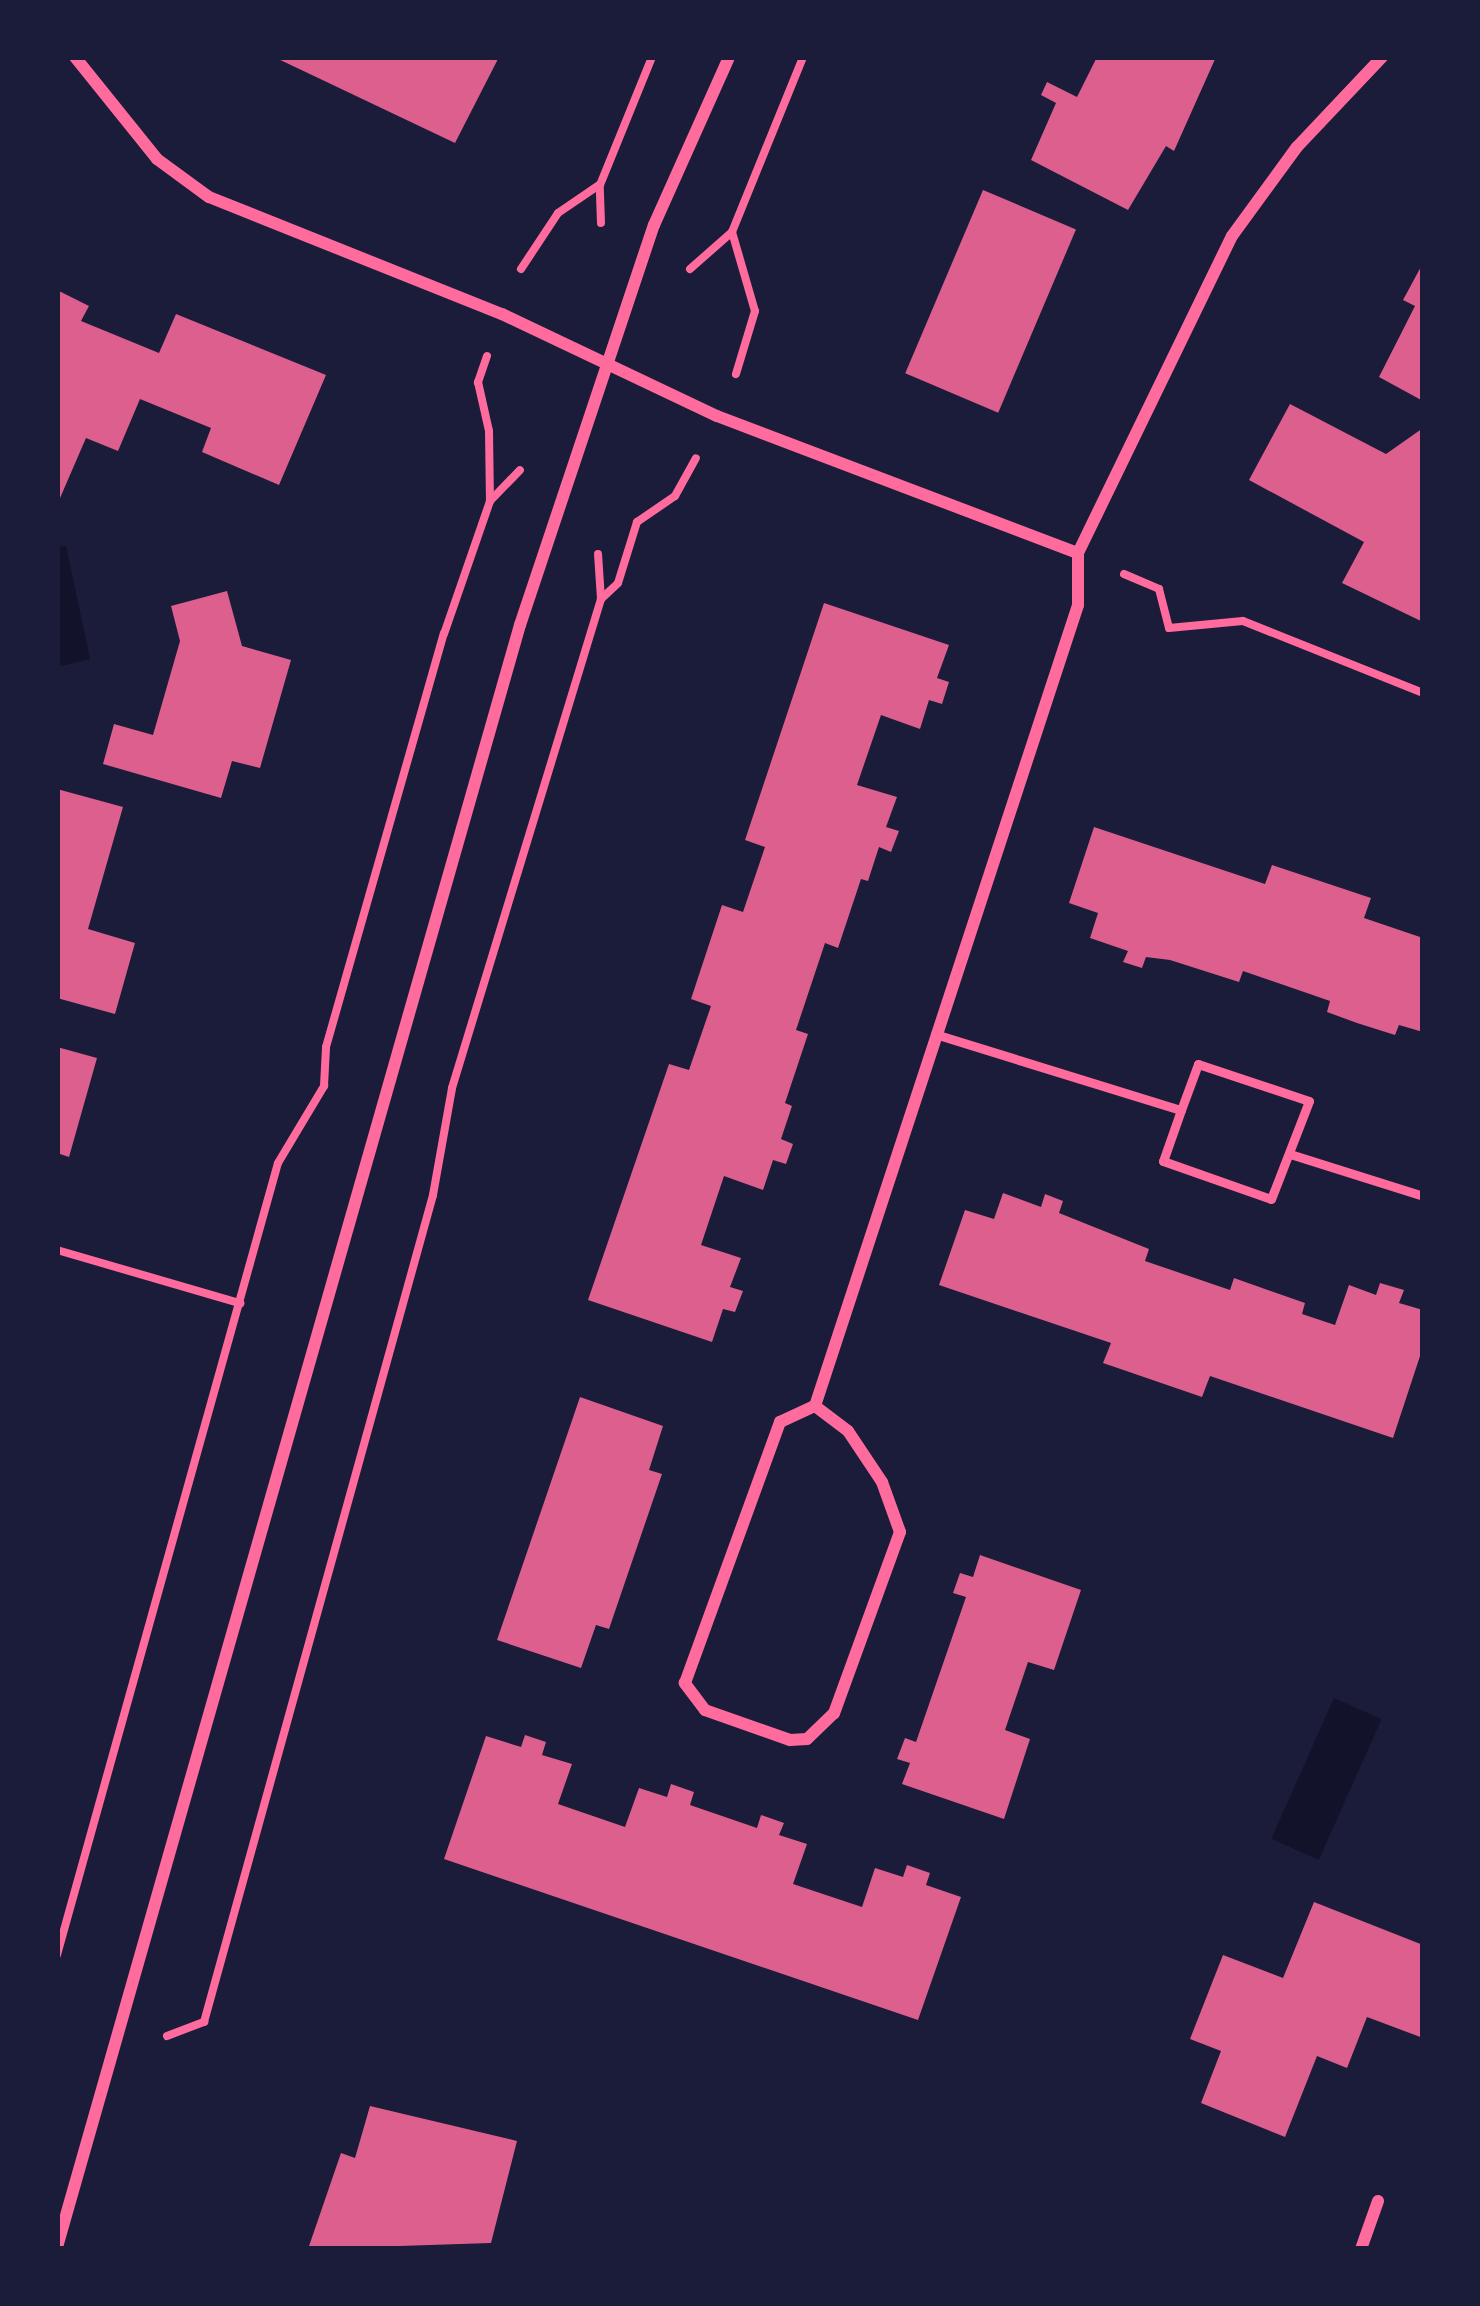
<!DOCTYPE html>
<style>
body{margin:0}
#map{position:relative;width:1480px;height:2306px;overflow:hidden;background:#1b1b3a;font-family:Roboto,sans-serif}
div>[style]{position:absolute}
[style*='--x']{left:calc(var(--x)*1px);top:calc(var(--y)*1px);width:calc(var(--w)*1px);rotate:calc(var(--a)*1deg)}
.water>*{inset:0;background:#12122b;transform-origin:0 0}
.building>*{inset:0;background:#dd5f8e;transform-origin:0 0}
.path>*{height:8px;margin:-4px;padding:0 4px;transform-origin:4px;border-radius:4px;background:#ff6b9d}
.service>*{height:9px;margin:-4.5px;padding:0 4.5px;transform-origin:4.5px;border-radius:4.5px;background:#ff6b9d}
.minor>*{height:12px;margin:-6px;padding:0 6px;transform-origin:6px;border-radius:6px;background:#ff6b9d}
span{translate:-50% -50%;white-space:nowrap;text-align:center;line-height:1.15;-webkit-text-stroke:12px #1b1b3a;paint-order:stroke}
.frame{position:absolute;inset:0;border:60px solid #1b1b3a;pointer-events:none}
</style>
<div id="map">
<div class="water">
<i style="clip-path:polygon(66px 546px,90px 659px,57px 667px,57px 547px)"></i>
<i style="left:1334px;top:1698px;width:52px;height:154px;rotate:24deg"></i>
</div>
<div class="building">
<i style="clip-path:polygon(274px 57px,499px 57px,455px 143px)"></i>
<i style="clip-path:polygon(1097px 57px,1216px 57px,1174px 151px,1166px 146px,1128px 210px,1031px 160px,1056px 103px,1041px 95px,1047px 82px,1077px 97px)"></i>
<i style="left:983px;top:190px;width:101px;height:199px;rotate:23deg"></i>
<i style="clip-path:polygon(1423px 263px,1423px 401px,1379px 377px,1415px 306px,1403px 300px)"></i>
<i style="clip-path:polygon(57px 290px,89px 306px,81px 321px,159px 353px,176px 314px,326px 375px,279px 485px,202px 452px,211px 428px,140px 399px,118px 451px,86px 438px,57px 505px)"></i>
<i style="clip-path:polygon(1290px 404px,1386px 454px,1423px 428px,1423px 622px,1342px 583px,1364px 542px,1249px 480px)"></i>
<i style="clip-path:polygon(227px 591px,242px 646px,291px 660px,260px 768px,232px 761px,221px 798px,103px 764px,114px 724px,153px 735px,180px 641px,171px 606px)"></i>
<i style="clip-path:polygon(824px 603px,949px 645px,937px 678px,949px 682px,942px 704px,929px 700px,920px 729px,881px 715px,857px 785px,897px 797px,886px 827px,899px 831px,891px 852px,879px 847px,868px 881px,861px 879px,838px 948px,825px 943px,796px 1030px,808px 1034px,785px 1103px,792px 1106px,781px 1139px,793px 1144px,786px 1164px,773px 1160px,763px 1190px,724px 1176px,701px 1245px,741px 1258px,730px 1287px,743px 1291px,735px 1312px,723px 1309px,712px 1342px,588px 1300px,669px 1064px,689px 1070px,711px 1006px,691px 999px,722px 905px,743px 912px,765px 847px,745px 840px)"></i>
<i style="clip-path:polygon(57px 789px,123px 807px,88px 929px,135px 943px,115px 1014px,57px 998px)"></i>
<i style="clip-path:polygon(1094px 827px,1265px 884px,1272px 865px,1371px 898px,1364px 918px,1423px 938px,1423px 1032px,1399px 1025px,1395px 1035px,1357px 1023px,1327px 1012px,1330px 1001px,1243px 971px,1239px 982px,1170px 960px,1146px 957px,1142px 968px,1123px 962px,1128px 951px,1090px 938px,1098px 913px,1069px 903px)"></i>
<i style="clip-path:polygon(57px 1047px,97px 1058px,69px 1157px,57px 1153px)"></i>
<i style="clip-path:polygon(1003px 1193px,1041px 1207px,1045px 1194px,1063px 1201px,1059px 1213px,1149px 1249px,1145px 1261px,1230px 1290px,1234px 1278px,1305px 1303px,1302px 1314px,1335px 1325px,1349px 1285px,1376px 1295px,1380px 1283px,1404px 1290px,1399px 1303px,1423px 1310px,1423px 1347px,1393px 1438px,1210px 1376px,1202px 1397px,1103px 1363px,1111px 1343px,939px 1285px,965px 1210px,994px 1219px)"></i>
<i style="clip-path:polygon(580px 1397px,663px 1426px,649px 1470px,662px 1474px,649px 1512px,609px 1629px,596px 1625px,581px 1668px,497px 1640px)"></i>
<i style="clip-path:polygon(980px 1555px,1081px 1590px,1054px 1670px,1028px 1662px,1005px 1730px,1030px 1739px,1004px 1819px,902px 1784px,910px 1763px,897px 1759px,905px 1738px,916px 1742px,966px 1597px,953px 1593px,960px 1573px,973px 1577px)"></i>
<i style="clip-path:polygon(525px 1735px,546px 1742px,542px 1755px,572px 1764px,558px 1804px,625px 1827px,639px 1788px,667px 1797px,671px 1784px,694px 1792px,690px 1805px,757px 1828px,761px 1815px,784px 1823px,779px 1835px,807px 1844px,793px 1884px,862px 1907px,875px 1868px,903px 1877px,907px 1865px,930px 1873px,926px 1885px,961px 1897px,918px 2020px,444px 1859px,486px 1736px,521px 1747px)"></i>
<i style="clip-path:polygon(1314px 1902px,1423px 1945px,1423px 2038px,1367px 2017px,1347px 2068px,1317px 2056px,1285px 2137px,1201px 2103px,1221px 2051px,1190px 2039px,1223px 1955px,1283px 1978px)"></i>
<i style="clip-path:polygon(370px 2106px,517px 2141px,491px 2243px,308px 2249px,341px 2153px,355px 2158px)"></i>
</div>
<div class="path">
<i style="--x:601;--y:223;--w:38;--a:-92"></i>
<i style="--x:600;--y:185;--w:138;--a:-67.9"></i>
<i style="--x:732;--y:232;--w:82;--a:73.8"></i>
<i style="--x:755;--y:311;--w:66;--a:106.8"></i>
<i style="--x:521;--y:269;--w:67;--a:-56.5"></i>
<i style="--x:558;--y:213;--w:50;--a:-34.3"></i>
<i style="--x:690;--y:269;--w:56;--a:-41.4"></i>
<i style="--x:732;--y:232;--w:189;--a:-67.9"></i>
<i style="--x:487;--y:356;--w:28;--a:109"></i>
<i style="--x:478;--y:382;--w:50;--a:77.3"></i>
<i style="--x:489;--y:431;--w:70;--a:89.2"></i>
<i style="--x:1124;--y:574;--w:38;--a:23"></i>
<i style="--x:1159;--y:589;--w:40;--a:75.6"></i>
<i style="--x:1169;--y:628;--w:74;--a:-5.4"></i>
<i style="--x:1243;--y:621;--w:194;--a:21.8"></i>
<i style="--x:601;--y:599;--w:23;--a:-43"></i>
<i style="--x:618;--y:583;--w:64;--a:-72.7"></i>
<i style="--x:637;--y:522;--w:46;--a:-34.4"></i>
<i style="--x:675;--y:496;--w:43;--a:-61.1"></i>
<i style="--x:57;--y:1250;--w:191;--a:16.2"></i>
<i style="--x:57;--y:1955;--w:822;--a:-74.41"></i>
<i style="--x:278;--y:1163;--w:90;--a:-59.1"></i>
<i style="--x:324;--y:1086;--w:39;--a:-87"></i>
<i style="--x:326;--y:1047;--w:430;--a:-74.1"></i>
<i style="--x:444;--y:634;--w:141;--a:-70.9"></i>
<i style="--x:490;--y:501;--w:43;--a:-45.9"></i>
<i style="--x:167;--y:2036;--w:40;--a:-21"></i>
<i style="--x:204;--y:2022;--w:858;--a:-74.52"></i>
<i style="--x:433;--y:1195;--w:109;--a:-79.9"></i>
<i style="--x:452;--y:1088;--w:511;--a:-73.05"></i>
<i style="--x:601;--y:599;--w:45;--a:-93.8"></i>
</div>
<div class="service">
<i style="--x:935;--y:1034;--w:257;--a:17.2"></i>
<i style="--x:1181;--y:1110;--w:54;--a:109.4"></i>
<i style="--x:1163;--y:1161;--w:114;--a:19.4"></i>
<i style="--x:1271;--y:1199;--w:105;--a:-68.8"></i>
<i style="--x:1309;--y:1101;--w:117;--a:-161.6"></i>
<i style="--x:1198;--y:1064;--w:49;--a:110.3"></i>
<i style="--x:1290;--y:1154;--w:139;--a:17.5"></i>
</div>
<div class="minor">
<i style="--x:75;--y:57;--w:131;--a:51.2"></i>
<i style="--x:157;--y:159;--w:64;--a:36.2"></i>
<i style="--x:209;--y:197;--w:315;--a:21.8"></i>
<i style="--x:502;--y:314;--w:238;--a:25.4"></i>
<i style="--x:717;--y:416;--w:386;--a:20.8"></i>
<i style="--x:815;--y:1406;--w:843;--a:-71.82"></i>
<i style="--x:1078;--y:605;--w:52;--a:-90"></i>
<i style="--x:1078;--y:553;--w:352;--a:-64.1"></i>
<i style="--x:1232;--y:236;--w:110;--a:-53.9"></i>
<i style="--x:1297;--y:147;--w:124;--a:-46.6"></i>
<i style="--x:815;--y:1406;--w:41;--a:37.1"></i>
<i style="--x:848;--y:1431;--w:61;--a:56.3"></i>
<i style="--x:882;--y:1482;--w:53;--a:70.2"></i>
<i style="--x:900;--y:1532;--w:193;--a:110"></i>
<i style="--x:834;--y:1713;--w:37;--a:136"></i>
<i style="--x:807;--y:1739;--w:17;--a:177"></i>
<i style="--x:790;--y:1740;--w:90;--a:-160.6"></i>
<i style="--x:705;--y:1710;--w:34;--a:-127"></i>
<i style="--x:685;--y:1683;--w:278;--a:-70"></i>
<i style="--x:780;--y:1422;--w:38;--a:-25"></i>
<i style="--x:57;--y:2247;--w:1687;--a:-74.07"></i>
<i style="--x:520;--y:625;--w:422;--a:-71.5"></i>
<i style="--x:654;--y:225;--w:184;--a:-65.9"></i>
<i style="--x:1361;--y:2249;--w:51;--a:-70.5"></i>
</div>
<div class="frame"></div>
</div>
